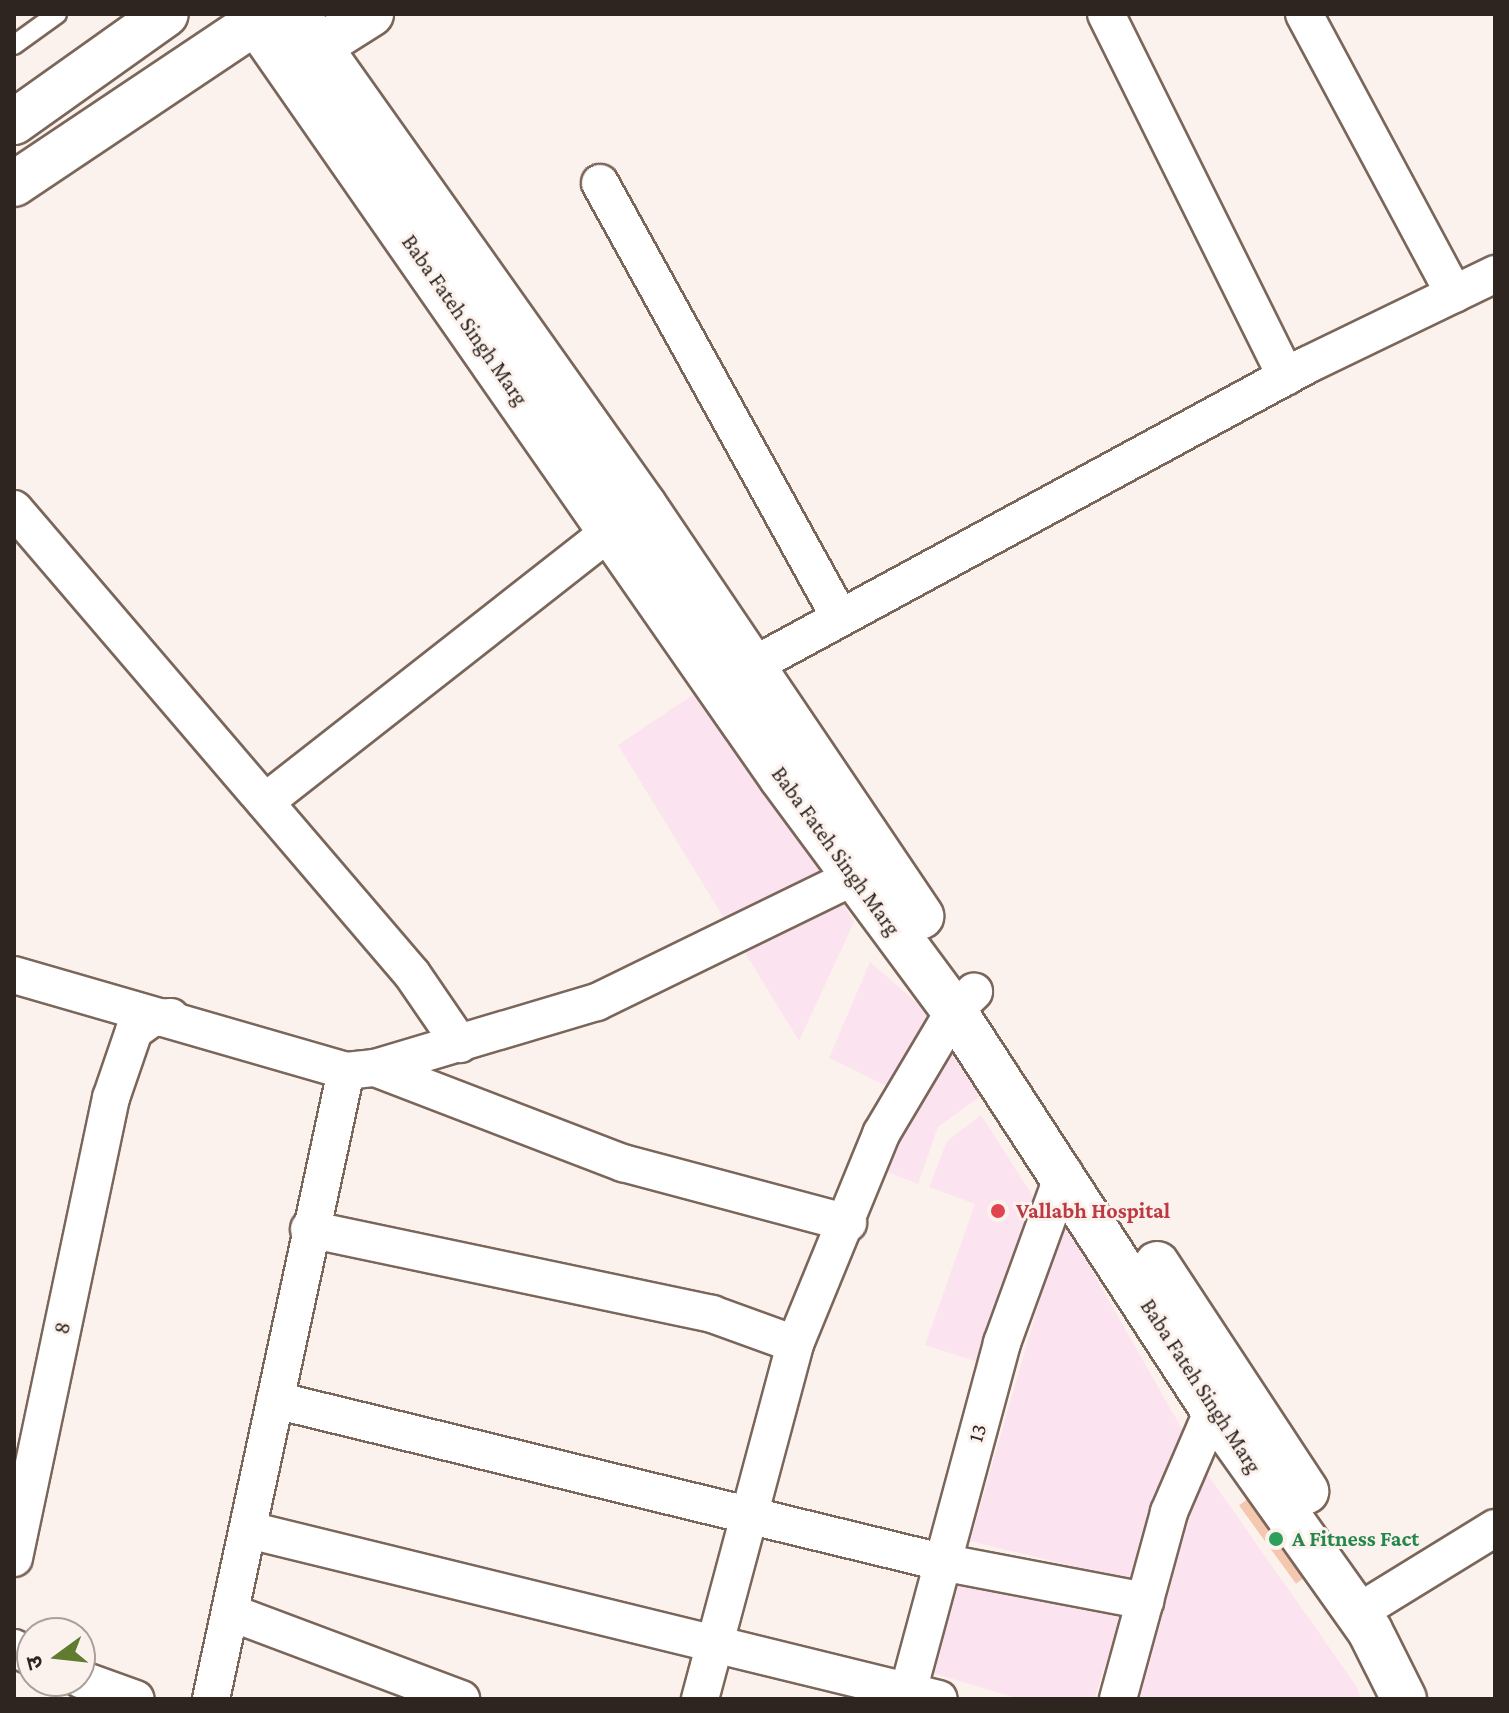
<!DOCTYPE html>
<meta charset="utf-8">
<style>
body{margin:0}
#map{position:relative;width:1509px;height:1713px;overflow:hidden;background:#fcf2ed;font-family:"Crimson Pro","Noto Sans Devanagari",serif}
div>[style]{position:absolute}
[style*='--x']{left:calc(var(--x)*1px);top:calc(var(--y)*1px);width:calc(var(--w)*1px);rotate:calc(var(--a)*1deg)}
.commercial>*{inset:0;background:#fbe3ef}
.building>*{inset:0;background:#f4c7af;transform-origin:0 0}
.roads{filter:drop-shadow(2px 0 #7b665a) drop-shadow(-2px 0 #7b665a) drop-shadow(0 2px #7b665a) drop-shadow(0 -2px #7b665a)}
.lane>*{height:18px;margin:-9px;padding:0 9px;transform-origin:9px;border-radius:9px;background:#fff}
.street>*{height:36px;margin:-18px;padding:0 18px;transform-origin:18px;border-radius:18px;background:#fff}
.secondary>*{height:44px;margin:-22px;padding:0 22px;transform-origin:22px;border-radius:22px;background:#fff}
.dots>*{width:22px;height:22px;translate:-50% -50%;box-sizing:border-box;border:4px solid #fcf2ed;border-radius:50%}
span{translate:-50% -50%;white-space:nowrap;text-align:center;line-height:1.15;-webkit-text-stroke:6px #fcf2ed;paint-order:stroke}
.street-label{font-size:22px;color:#2e2520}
.health-label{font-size:22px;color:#be3a42;font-weight:700}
.left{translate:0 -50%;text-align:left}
.leisure-label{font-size:22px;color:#27864d;font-weight:700}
.frame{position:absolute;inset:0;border:16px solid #2e2520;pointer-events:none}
.north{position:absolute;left:16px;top:1617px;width:80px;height:80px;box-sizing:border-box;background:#fcf2ed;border:2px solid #aaa09b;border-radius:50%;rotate:255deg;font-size:22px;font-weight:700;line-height:32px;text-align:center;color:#2e2520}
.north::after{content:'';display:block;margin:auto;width:28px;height:36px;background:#607c30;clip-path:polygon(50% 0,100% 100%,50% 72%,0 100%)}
</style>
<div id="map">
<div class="commercial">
<i style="clip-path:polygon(715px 680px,854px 922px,799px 1041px,618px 745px)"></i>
<i style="clip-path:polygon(870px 962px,938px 1021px,887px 1086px,829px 1058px)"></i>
<i style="clip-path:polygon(944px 1028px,982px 1095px,938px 1127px,918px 1184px,870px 1165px)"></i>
<i style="clip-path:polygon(981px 1115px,1036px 1201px,978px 1362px,925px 1345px,975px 1204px,929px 1187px,947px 1141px)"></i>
<i style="clip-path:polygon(1063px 1220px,1190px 1443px,1135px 1581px,970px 1541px)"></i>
<i style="clip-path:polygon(1199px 1462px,1357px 1687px,1361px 1699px,1128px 1699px)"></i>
<i style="clip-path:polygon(965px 1554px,1131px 1587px,1094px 1699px,1020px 1699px,926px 1671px)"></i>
</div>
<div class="building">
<i style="left:1256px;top:1493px;width:97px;height:21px;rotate:54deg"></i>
</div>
<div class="roads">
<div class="lane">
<i style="--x:14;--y:45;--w:53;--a:-35.8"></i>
</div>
<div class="street">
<i style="--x:1106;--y:14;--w:405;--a:63.6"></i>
<i style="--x:1304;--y:14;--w:318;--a:61.8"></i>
<i style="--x:600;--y:183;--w:496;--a:61.1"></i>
<i style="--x:14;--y:509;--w:612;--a:49.44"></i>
<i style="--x:412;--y:974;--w:85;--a:55.6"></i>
<i style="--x:728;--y:679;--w:659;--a:-28.47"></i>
<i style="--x:1307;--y:365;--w:209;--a:-25.8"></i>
<i style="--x:265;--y:802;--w:439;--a:-38.1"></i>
<i style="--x:14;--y:975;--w:346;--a:16.1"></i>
<i style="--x:346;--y:1071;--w:29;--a:-6"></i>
<i style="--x:375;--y:1068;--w:232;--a:-16.6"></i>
<i style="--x:597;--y:1002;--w:313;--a:-26"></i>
<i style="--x:375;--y:1068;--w:266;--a:21"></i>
<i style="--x:623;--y:1163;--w:233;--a:14.9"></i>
<i style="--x:309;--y:1229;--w:412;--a:11.9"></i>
<i style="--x:712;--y:1314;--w:88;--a:19.9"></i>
<i style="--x:275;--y:1400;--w:685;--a:13.67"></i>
<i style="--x:941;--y:1562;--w:208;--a:10.8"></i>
<i style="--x:249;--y:1530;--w:710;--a:13.76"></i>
<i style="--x:14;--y:1558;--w:470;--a:-78.1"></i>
<i style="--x:111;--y:1098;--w:71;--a:-71.1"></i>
<i style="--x:134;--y:1031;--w:22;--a:-36"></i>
<i style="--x:152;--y:1018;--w:19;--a:-3"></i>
<i style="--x:232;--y:1613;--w:245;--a:20.6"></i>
<i style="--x:1357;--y:1613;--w:162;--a:-31.6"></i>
<i style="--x:14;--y:1648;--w:20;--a:27"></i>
<i style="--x:80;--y:1679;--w:59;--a:19.7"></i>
<i style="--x:211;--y:1699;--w:642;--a:-77.87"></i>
<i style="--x:700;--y:1699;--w:367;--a:-75"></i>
<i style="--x:795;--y:1344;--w:227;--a:-67.7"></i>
<i style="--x:881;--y:1134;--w:143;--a:-59.3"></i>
<i style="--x:954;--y:1011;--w:28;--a:-44"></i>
<i style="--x:906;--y:1699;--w:369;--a:-74.9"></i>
<i style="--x:1002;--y:1343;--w:181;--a:-70"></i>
<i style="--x:1118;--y:1699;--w:194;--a:-74.7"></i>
<i style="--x:1169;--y:1512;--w:111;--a:-66.7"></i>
</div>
<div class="secondary">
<i style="--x:250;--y:14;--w:930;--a:55.16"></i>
<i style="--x:781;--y:777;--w:291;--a:53.5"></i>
<i style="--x:954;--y:1011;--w:476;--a:57"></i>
<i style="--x:1213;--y:1410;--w:271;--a:54.6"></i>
<i style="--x:1370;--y:1631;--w:76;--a:63.4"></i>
<i style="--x:296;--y:14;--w:602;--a:54.67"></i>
<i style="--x:644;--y:505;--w:496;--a:56"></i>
<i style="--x:295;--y:62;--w:90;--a:-32.3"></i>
<i style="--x:14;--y:122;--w:186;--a:-35.4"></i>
<i style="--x:14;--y:184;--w:306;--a:-33.8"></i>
<i style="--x:1157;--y:1264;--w:272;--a:56.7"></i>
</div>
</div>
<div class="dots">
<i style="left:998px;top:1211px;background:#e0444e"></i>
<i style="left:1276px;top:1539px;background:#2e9e5b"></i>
</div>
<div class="street-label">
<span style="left:465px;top:320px;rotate:55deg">Baba Fateh Singh Marg</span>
<span style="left:836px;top:851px;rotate:54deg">Baba Fateh Singh Marg</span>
<span style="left:62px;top:1328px;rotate:-78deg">8</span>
<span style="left:1201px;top:1386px;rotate:57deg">Baba Fateh Singh Marg</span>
<span style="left:977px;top:1433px;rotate:-74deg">13</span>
</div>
<div class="health-label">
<span class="left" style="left:1016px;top:1211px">Vallabh Hospital</span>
</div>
<div class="leisure-label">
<span class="left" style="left:1292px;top:1539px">A Fitness Fact</span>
</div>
<div class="frame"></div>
<div class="north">उ</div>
</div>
